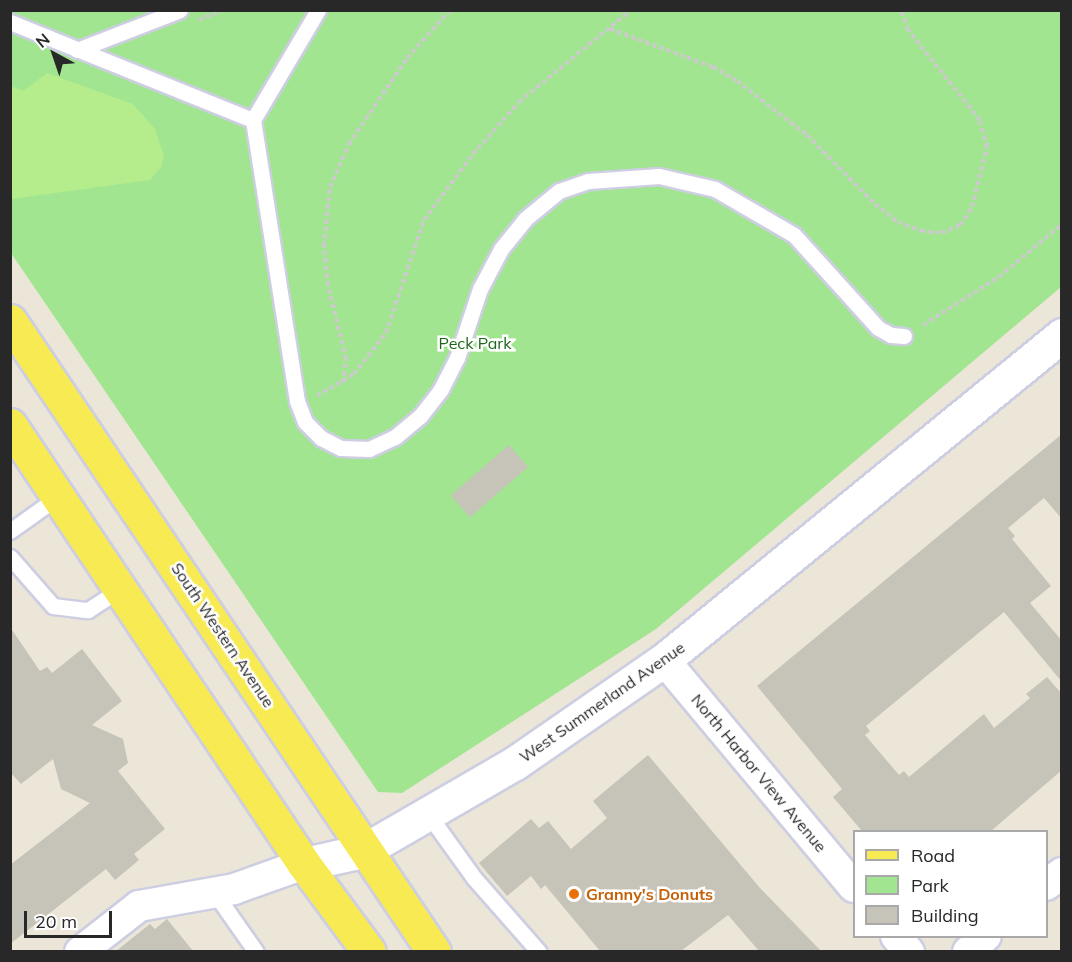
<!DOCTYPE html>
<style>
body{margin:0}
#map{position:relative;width:1072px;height:962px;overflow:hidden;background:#ebe6d8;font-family:Mulish,sans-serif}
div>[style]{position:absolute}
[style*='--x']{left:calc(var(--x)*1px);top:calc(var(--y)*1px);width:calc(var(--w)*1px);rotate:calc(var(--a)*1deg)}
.green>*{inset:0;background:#a1e591}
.pitch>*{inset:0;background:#b5ed8c}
.building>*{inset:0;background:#c6c3b8;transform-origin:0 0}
.path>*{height:4px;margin-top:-2px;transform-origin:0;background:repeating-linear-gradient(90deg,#cbcbcb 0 4.5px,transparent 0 7.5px)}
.roads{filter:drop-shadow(2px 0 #cecee2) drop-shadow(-2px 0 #cecee2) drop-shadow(0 2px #cecee2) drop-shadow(0 -2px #cecee2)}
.service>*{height:15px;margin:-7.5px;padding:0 7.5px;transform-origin:7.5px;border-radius:7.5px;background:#fff}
.minor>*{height:30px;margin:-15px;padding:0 15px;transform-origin:15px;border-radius:15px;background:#fff}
.secondary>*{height:33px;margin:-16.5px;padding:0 16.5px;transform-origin:16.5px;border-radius:16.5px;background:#fff}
.primary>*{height:33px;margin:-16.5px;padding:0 16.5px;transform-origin:16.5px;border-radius:16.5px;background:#f7ea52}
.dots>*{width:16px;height:16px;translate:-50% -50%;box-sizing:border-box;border:3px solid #fff;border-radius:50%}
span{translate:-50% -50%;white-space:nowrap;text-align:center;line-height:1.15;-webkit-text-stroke:5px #fff;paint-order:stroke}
.park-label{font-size:16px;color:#1a6716}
.street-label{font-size:16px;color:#282828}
.food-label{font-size:16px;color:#c56008;font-weight:700}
.left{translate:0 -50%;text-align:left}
.frame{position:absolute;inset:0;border:12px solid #282828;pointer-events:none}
.legend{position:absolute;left:853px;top:830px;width:195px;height:108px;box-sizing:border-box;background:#fff;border:2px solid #a9a9a9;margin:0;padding:8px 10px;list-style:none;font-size:18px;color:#282828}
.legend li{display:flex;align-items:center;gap:12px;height:30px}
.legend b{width:30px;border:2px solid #a9a9a9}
.north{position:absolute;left:24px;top:24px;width:60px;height:60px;-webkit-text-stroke:4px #fff;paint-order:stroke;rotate:320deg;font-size:16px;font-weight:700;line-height:24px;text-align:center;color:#282828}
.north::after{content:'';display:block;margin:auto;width:21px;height:27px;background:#282828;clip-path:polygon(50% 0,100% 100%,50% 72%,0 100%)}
.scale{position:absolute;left:24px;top:911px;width:88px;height:27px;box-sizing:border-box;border:3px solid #282828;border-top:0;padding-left:8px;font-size:18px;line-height:21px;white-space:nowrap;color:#282828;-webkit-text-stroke:4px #fff;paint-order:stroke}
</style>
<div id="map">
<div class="green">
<i style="clip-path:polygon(10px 11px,1061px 11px,1061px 287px,656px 629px,402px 793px,378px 792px,11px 253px)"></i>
</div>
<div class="pitch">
<i style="clip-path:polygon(47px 73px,133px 104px,155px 129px,164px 156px,161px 167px,150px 180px,11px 199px,11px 86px,23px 91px)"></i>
</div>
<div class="building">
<i style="clip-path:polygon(1062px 434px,1062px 519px,1044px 498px,1008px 528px,1015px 536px,1012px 539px,1051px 586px,1030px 603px,1062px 641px,1062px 682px,1004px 612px,866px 726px,870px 731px,865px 735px,899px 775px,904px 771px,909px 777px,984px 714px,994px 728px,1030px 698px,1026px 694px,1047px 677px,1062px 694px,1062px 770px,991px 831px,862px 831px,833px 797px,842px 789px,757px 686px)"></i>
<i style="left:509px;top:445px;width:29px;height:77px;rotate:49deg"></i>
<i style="clip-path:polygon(10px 627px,40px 671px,47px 667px,52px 673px,82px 649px,122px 701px,92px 725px,123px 739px,128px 763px,118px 771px,165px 829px,134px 854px,139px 860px,115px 880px,106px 869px,10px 944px,10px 865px,90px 803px,61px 789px,53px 759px,21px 784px,10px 772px)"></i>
<i style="clip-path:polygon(648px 755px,760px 888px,821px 951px,759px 951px,728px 915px,681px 951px,600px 951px,545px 885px,541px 889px,531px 876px,507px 896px,479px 863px,531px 819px,539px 828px,548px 821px,571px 849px,607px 818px,593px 801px)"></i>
<i style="clip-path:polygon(167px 919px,193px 951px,116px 951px,150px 924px,155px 929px)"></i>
</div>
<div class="path">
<i style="--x:199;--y:20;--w:26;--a:-23"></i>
<i style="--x:610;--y:29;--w:110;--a:20.3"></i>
<i style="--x:713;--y:67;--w:28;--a:30"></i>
<i style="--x:737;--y:81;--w:88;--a:37.6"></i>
<i style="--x:807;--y:135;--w:97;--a:45.4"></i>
<i style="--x:875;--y:204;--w:29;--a:38"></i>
<i style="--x:898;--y:222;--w:25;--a:21"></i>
<i style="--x:921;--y:231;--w:21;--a:5"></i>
<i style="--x:942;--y:233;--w:20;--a:-24"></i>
<i style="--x:960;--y:225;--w:22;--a:-56"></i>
<i style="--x:972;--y:207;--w:62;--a:-76"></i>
<i style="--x:987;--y:147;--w:28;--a:-105"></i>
<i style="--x:980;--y:120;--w:115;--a:-128.7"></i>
<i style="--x:908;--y:30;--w:21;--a:-109"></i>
<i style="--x:923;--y:325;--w:90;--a:-32.3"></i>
<i style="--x:999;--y:277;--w:82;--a:-40.1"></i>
<i style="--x:343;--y:383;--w:24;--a:-83"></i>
<i style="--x:346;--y:359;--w:76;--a:-103.7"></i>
<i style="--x:328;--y:285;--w:39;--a:-96"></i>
<i style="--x:324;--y:246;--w:59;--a:-84.2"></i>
<i style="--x:330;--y:187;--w:47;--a:-66.2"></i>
<i style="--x:349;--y:144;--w:104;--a:-56"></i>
<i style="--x:407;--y:58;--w:64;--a:-48.1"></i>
<i style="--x:317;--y:396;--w:43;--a:-30.7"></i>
<i style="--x:354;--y:374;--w:52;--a:-52"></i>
<i style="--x:386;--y:333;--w:119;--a:-71.4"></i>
<i style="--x:424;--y:220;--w:82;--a:-53.4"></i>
<i style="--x:473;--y:154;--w:69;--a:-48.5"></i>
<i style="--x:519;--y:102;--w:145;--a:-39.4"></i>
</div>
<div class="roads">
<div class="service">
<i style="--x:318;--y:10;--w:128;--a:120.6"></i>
<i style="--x:253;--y:120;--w:284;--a:81.1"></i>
<i style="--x:297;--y:401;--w:22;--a:69"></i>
<i style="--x:305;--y:422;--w:23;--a:45"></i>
<i style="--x:321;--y:438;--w:22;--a:27"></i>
<i style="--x:341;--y:448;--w:28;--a:2"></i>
<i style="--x:369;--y:449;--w:29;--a:-25"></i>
<i style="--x:395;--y:437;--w:34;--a:-40"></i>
<i style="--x:421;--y:415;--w:33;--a:-52"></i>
<i style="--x:441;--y:389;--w:35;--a:-63"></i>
<i style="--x:457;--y:358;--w:73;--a:-71.6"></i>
<i style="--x:480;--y:289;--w:45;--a:-62.3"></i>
<i style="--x:501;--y:249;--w:38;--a:-51"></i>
<i style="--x:525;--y:219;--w:44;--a:-39.5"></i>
<i style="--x:559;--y:191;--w:31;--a:-19"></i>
<i style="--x:588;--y:181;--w:71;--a:-4"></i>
<i style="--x:659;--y:176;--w:57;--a:13.1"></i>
<i style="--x:715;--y:189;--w:91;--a:30.2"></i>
<i style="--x:794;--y:235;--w:125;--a:47.9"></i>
<i style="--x:878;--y:328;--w:15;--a:28"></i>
<i style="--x:891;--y:335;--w:13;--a:4"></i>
<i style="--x:10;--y:22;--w:262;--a:22"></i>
<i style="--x:77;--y:50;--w:110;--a:-21.2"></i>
<i style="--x:10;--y:531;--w:60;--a:-35.5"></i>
<i style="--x:10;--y:557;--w:65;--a:48.7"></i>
<i style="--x:53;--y:606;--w:35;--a:7"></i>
<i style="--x:88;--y:610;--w:38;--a:-33"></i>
<i style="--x:428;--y:814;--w:79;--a:54.3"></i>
<i style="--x:474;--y:878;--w:98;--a:48.7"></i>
<i style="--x:214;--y:892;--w:73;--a:55"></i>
</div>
<div class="minor">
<i style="--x:664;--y:660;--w:296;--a:50.1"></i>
<i style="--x:1046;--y:885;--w:20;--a:-37"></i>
<i style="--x:896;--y:936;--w:21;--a:51"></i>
<i style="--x:80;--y:952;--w:75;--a:-37.9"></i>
<i style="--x:139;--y:906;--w:97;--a:-10.1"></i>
<i style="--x:234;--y:889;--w:74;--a:-19.7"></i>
<i style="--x:968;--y:952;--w:24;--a:-42"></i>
</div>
<div class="secondary">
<i style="--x:304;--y:864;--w:60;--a:-12.4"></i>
<i style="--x:363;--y:851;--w:176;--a:-30.1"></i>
<i style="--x:515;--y:763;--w:181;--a:-34.7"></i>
<i style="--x:664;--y:660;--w:514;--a:-39.23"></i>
</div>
<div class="primary">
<i style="--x:10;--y:321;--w:760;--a:56.1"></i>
<i style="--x:10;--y:425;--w:528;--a:56.19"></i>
<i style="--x:304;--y:864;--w:109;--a:53.5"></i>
</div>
</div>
<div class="dots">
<i style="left:574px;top:894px;background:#e8710a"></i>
</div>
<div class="park-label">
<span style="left:475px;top:343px">Peck Park</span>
</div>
<div class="street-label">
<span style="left:223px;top:635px;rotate:56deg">South Western Avenue</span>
<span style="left:602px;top:702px;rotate:-35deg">West Summerland Avenue</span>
<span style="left:759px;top:773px;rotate:50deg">North Harbor View Avenue</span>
</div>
<div class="food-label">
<span class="left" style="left:586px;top:894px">Granny's Donuts</span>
</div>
<div class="frame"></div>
<ul class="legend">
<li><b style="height:8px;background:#f7ea52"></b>Road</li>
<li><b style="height:16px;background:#a1e591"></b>Park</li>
<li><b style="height:16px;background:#c6c3b8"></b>Building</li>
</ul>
<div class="north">N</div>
<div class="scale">20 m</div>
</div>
